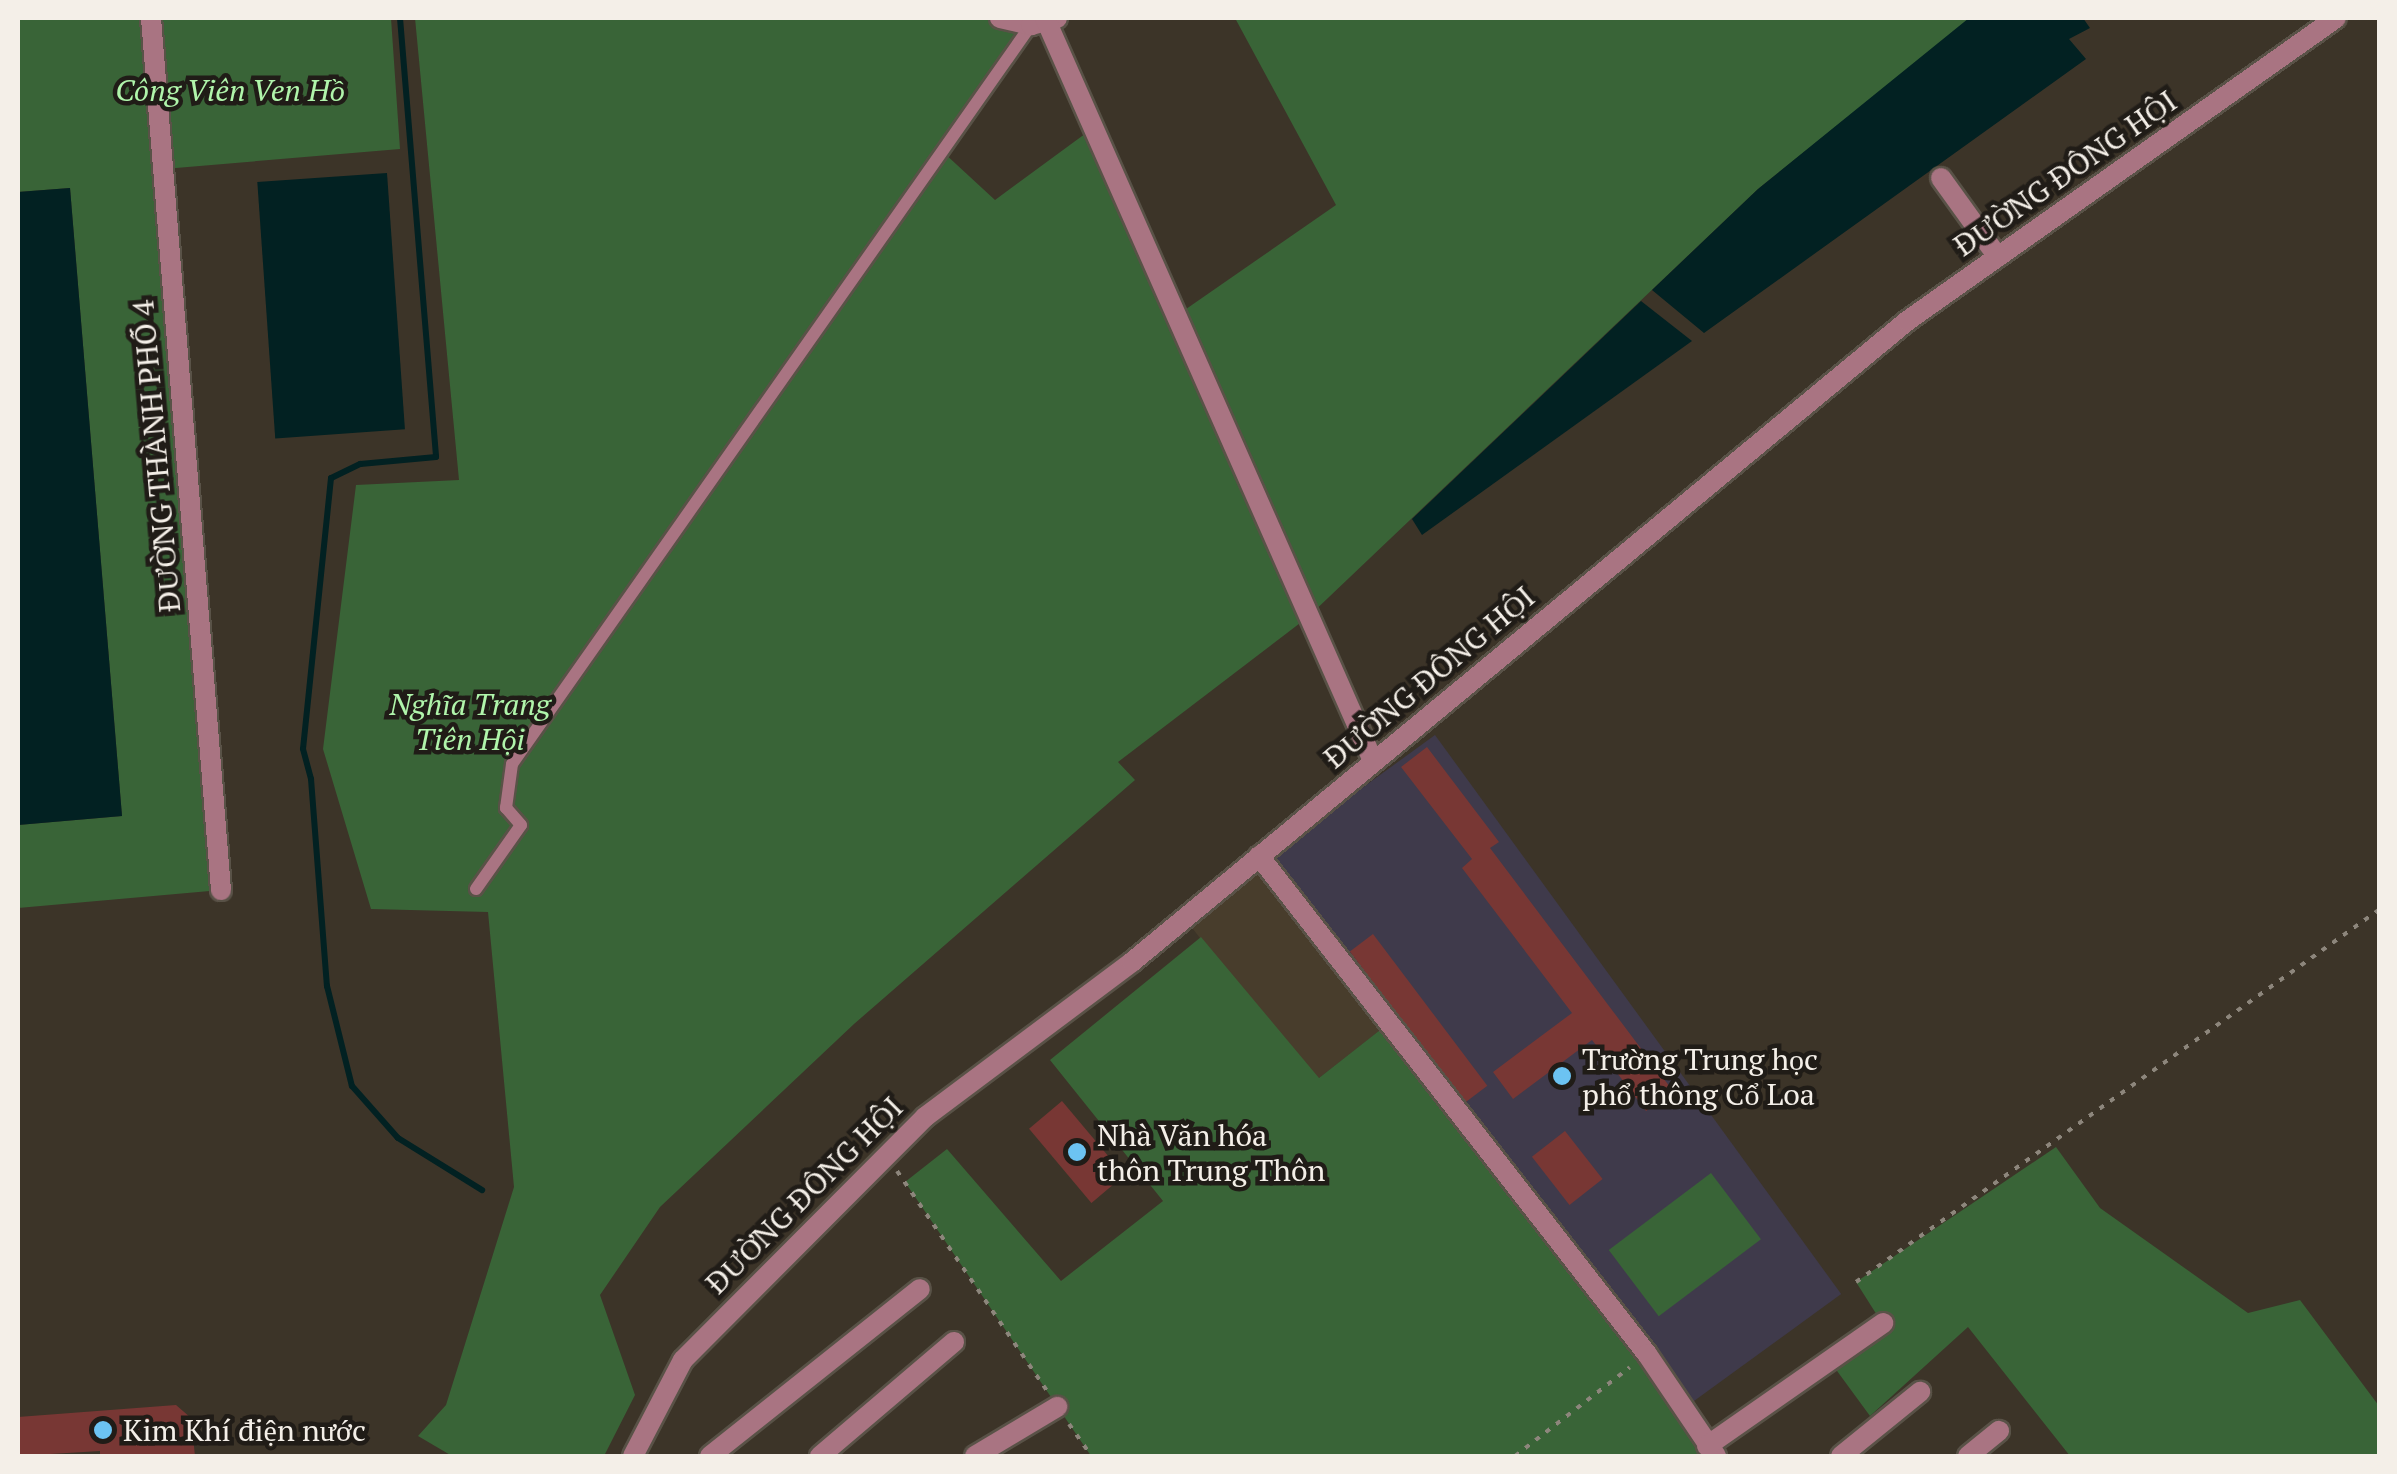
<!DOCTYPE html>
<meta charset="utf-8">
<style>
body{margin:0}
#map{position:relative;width:2397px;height:1474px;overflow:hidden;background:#3c3428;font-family:"PT Serif",serif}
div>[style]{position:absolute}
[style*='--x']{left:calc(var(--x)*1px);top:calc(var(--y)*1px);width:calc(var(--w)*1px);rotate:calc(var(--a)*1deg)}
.built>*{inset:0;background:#483d2c;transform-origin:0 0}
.education>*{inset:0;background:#3f3a4b;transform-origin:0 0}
.green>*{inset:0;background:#396437;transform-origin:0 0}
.water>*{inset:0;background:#022122;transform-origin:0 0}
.stream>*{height:6px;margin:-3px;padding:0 3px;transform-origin:3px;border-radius:3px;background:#022122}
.building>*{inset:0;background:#783734;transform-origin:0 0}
.path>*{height:4px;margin-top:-2px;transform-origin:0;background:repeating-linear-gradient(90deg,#8d867c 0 5px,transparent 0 13px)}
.roads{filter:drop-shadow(2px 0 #595247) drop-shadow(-2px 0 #595247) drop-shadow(0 2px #595247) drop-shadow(0 -2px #595247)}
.service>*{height:12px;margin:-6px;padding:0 6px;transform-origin:6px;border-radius:6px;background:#a97482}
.minor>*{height:20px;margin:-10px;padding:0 10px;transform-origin:10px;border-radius:10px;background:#a97482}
.tertiary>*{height:20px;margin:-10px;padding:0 10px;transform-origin:10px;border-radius:10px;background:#a97482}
.dots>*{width:28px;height:28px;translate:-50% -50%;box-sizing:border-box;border:5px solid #201c17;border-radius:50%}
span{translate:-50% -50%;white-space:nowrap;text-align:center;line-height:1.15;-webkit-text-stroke:9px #201c17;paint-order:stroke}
.park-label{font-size:30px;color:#b0f5ab;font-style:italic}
.street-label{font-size:30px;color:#f4efe8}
.poi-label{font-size:30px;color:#f4efe8}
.left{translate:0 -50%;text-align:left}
.frame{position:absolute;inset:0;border:20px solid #f4efe8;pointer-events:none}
</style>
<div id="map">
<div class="built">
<i style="left:1259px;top:856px;width:212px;height:97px;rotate:52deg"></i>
</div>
<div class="education">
<i style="left:1435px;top:735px;width:691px;height:207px;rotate:54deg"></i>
</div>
<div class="green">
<i style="clip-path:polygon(18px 18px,391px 18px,400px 149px,164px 169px,221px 890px,18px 908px,18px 825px,122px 816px,70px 188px,18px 192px)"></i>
<i style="clip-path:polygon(415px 18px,1012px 18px,1031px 25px,943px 152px,995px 200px,1093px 128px,1176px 316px,1336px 205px,1235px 18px,1970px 19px,1758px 189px,1308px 617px,1118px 762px,1135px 780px,854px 1024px,660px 1207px,600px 1295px,635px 1395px,604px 1456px,452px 1456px,418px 1436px,446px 1405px,514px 1187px,488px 912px,371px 909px,323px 749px,356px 485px,459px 480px)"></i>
<i style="clip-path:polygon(1201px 937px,1319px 1078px,1389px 1023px,1722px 1456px,1091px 1456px,905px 1182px,947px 1149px,1061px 1281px,1163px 1201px,1050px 1060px)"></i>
<i style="clip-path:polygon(2056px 1147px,2100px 1208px,2248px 1313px,2300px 1300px,2379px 1406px,2379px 1456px,2070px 1456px,1968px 1327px,1870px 1416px,1829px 1360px,1882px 1323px,1856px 1282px)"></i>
<i style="left:1711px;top:1173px;width:83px;height:128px;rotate:53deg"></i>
</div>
<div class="water">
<i style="clip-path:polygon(1969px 18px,2083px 18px,2090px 28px,2069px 39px,2086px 59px,1704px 333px,1652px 290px,1758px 189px)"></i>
<i style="left:387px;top:173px;width:257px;height:130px;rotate:86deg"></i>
<i style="clip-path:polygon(70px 188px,122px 816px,18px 825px,18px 192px)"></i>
<i style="clip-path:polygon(1641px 301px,1692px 341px,1422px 535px,1412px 519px)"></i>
</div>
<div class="stream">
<i style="--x:400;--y:18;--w:440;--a:85.3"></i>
<i style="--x:436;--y:457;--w:76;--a:174.7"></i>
<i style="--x:360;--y:464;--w:32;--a:154"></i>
<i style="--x:331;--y:478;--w:272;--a:95.9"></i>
<i style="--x:303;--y:749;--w:31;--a:75"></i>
<i style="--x:311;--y:779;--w:208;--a:85.6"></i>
<i style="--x:327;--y:986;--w:103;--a:76"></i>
<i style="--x:352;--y:1086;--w:69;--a:48.5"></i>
<i style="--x:398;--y:1138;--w:99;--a:31.8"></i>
</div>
<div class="building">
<i style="clip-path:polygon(1427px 747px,1499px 842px,1490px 848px,1673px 1091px,1646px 1111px,1592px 1040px,1513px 1099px,1493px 1072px,1572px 1013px,1462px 868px,1472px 859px,1401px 767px)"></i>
<i style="left:1373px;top:934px;width:190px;height:29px;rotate:53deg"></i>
<i style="left:1062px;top:1101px;width:97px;height:43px;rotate:50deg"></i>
<i style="left:1565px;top:1131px;width:61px;height:42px;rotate:52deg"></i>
<i style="clip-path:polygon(176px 1405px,191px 1418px,195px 1456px,100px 1456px,100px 1451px,18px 1456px,18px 1417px)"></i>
</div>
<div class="path">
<i style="--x:897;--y:1171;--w:266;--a:55.7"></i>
<i style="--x:1856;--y:1282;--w:643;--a:-35.44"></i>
<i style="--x:1069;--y:1424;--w:39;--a:55"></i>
<i style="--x:1515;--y:1456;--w:145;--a:-37.7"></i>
</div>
<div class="roads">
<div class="service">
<i style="--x:476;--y:889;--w:78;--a:-54.9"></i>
<i style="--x:521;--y:825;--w:23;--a:-131"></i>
<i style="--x:506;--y:808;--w:44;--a:-82.2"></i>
<i style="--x:512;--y:764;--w:903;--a:-54.92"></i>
</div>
<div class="minor">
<i style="--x:1000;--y:18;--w:32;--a:13"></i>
<i style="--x:1031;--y:25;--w:27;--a:-15"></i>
<i style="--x:1045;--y:18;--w:812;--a:66.18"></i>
<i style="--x:1941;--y:178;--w:97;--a:54.2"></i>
<i style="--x:1259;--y:856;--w:631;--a:52.08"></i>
<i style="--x:1647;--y:1354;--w:123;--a:55.9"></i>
<i style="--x:1707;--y:1446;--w:215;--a:-34.9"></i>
<i style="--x:710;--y:1456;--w:268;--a:-38.5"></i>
<i style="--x:820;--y:1456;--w:176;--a:-40.4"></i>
<i style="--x:975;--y:1456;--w:96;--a:-30.9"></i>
<i style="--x:1841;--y:1456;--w:102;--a:-39"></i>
<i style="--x:1968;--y:1456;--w:40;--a:-39"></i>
</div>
<div class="tertiary">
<i style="--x:151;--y:18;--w:875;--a:85.41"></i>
<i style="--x:633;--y:1456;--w:108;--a:-62.5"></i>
<i style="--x:683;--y:1360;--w:343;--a:-45.1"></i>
<i style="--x:925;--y:1117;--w:259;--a:-36.8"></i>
<i style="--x:1132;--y:962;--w:1006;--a:-39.59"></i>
<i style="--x:1907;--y:321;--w:525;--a:-35.23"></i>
</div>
</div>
<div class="dots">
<i style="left:1562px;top:1076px;background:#6cc3f2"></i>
<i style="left:1077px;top:1152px;background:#6cc3f2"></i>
<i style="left:103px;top:1430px;background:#6cc3f2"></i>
</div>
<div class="park-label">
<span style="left:230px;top:90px">Công Viên Ven Hồ</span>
<span style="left:470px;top:721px">Nghĩa Trang<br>Tiên Hội</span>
</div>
<div class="street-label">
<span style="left:2065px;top:173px;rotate:-35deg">ĐƯỜNG ĐÔNG HỘI</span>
<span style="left:156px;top:456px;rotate:-95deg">ĐƯỜNG THÀNH PHỐ 4</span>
<span style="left:1429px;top:677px;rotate:-40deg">ĐƯỜNG ĐÔNG HỘI</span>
<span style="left:804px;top:1195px;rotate:-45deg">ĐƯỜNG ĐÔNG HỘI</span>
</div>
<div class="poi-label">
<span class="left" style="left:1582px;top:1076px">Trường Trung học<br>phổ thông Cổ Loa</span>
<span class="left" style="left:1097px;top:1152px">Nhà Văn hóa<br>thôn Trung Thôn</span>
<span class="left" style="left:123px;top:1430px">Kim Khí điện nước</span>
</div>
<div class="frame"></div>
</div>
